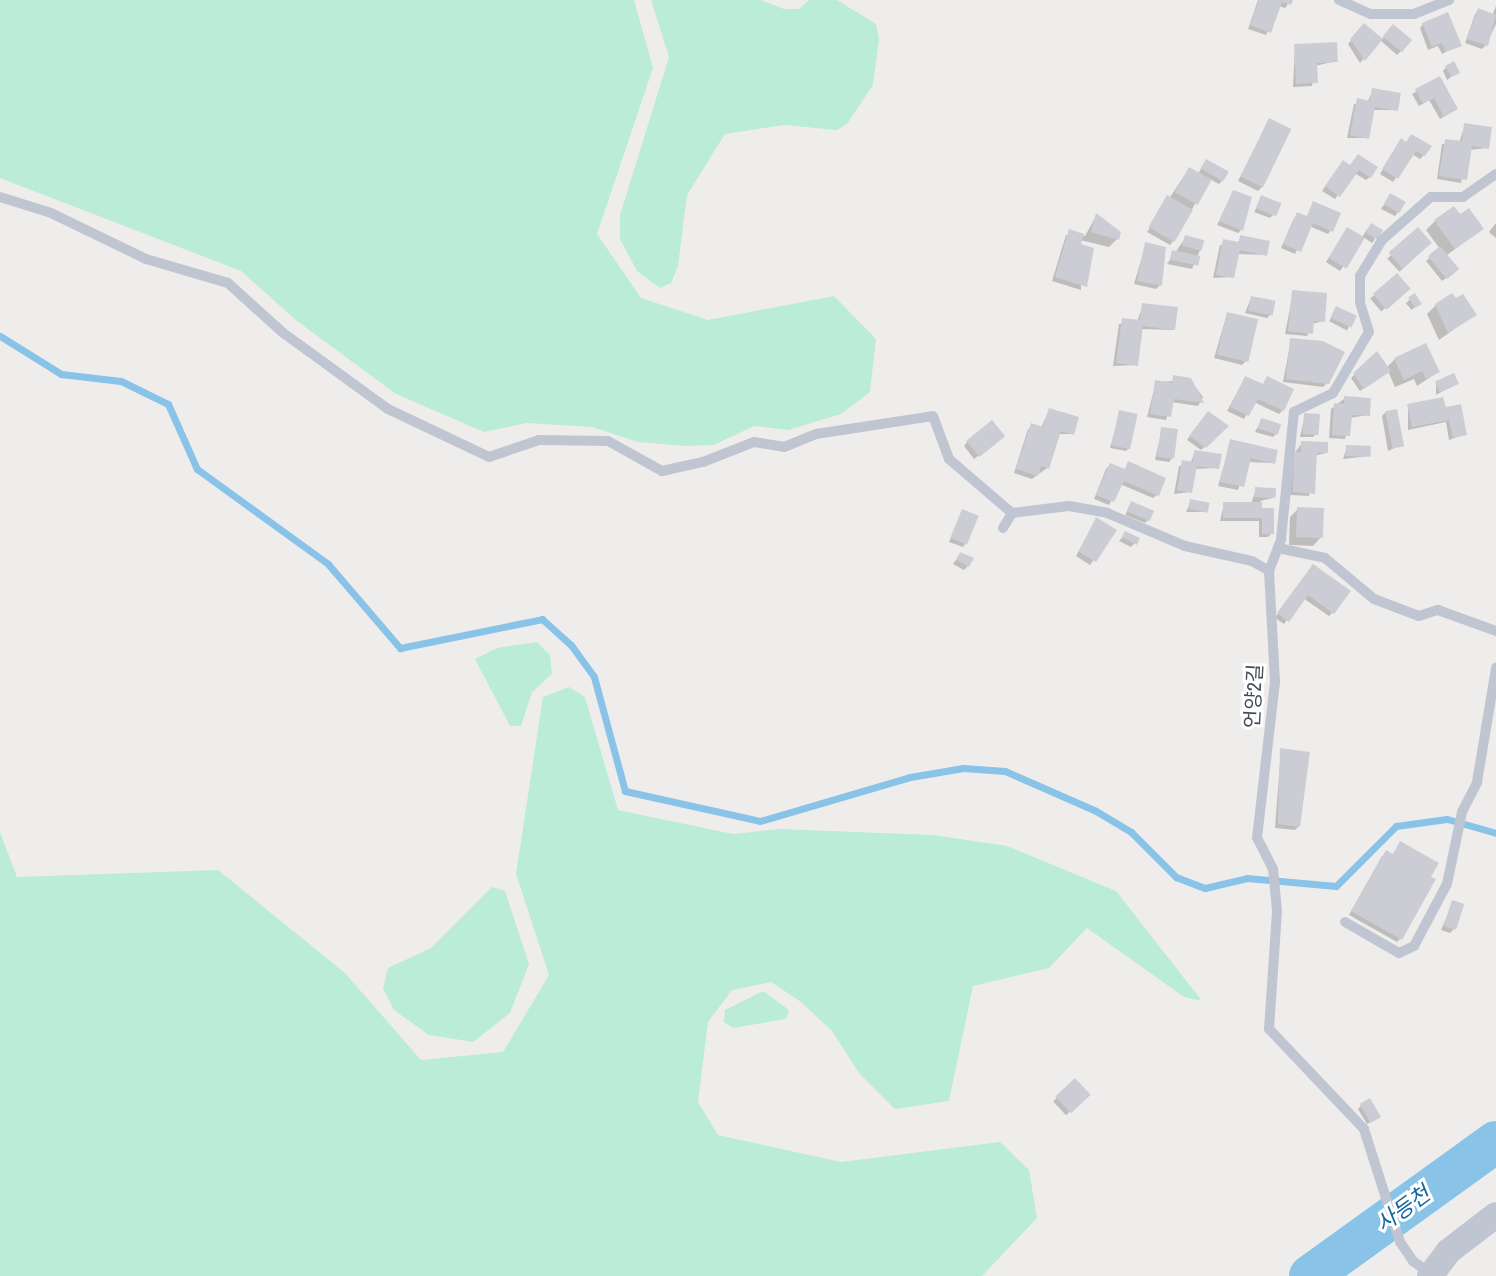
<!DOCTYPE html>
<meta charset="utf-8">
<style>
body{margin:0}
#map{position:relative;width:1496px;height:1276px;overflow:hidden;background:#efedec;font-family:"Archivo Narrow","Noto Sans KR",sans-serif}
div>[style]{position:absolute}
[style*='--x']{left:calc(var(--x)*1px);top:calc(var(--y)*1px);width:calc(var(--w)*1px);rotate:calc(var(--a)*1deg)}
.green>*{inset:0;background:#bbecd7}
.shadow>*{inset:0;background:#0003;transform-origin:0 0}
.stream>*{height:7px;margin:-3.5px;padding:0 3.5px;transform-origin:3.5px;border-radius:3.5px;background:#89c3e8}
.river>*{height:42px;margin:-21px;padding:0 21px;transform-origin:21px;border-radius:21px;background:#89c3e8}
.building>*{inset:0;background:#cccdd4;transform-origin:0 0}
.service>*{height:10px;margin:-5px;padding:0 5px;transform-origin:5px;border-radius:5px;background:#c0c6d1}
.tertiary>*{height:26px;margin:-13px;padding:0 13px;transform-origin:13px;border-radius:13px;background:#c0c6d1}
span{translate:-50% -50%;white-space:nowrap;text-align:center;line-height:1.15;-webkit-text-stroke:6px #fff;paint-order:stroke}
.street-label{font-size:20px;color:#454c59}
.water-label{font-size:22px;color:#1067a1;font-style:italic}
</style>
<div id="map">
<div class="green">
<i style="clip-path:polygon(0 0,634px 0,653px 68px,597px 234px,641px 298px,708px 320px,834px 296px,876px 339px,870px 392px,841px 414px,788px 430px,754px 426px,714px 445px,683px 446px,638px 442px,592px 427px,527px 423px,484px 432px,396px 394px,297px 321px,241px 271px,0 178px)"></i>
<i style="clip-path:polygon(651px 0,761px 0,784px 9px,799px 9px,809px 0,837px 0,876px 24px,879px 39px,873px 85px,847px 124px,837px 130px,784px 125px,725px 134px,687px 195px,678px 266px,671px 283px,660px 288px,637px 271px,620px 239px,620px 215px,669px 57px)"></i>
<i style="clip-path:polygon(537px 642px,550px 655px,552px 674px,532px 692px,521px 726px,510px 726px,475px 659px,497px 648px)"></i>
<i style="clip-path:polygon(569px 687px,585px 697px,618px 810px,733px 834px,779px 829px,933px 835px,1007px 846px,1116px 891px,1202px 1001px,1184px 997px,1087px 928px,1049px 968px,973px 986px,949px 1101px,895px 1109px,859px 1073px,832px 1031px,801px 1002px,771px 982px,732px 990px,708px 1022px,698px 1102px,718px 1135px,841px 1162px,1000px 1142px,1029px 1170px,1037px 1218px,982px 1276px,0 1276px,0 832px,17px 877px,218px 870px,345px 973px,421px 1060px,503px 1052px,549px 975px,516px 874px,543px 697px)"></i>
<i style="clip-path:polygon(492px 887px,505px 891px,529px 964px,510px 1013px,473px 1042px,429px 1035px,394px 1010px,383px 988px,388px 968px,431px 948px)"></i>
<i style="clip-path:polygon(763px 991px,789px 1010px,786px 1019px,733px 1028px,724px 1022px,725px 1010px)"></i>
</div>
<div class="shadow">
<i style="clip-path:polygon(1258px 0,1291px 0,1285px 8px,1279px 6px,1266px 35px,1248px 29px)"></i>
<i style="clip-path:polygon(1496px 6px,1496px 24px,1486px 45px,1482px 49px,1465px 43px,1475px 14px,1479px 11px,1492px 16px)"></i>
<i style="clip-path:polygon(1423px 24px,1459px 45px,1442px 54px,1438px 46px,1428px 50px,1420px 28px)"></i>
<i style="clip-path:polygon(1393px 27px,1401px 51px,1397px 55px,1380px 40px,1360px 63px,1348px 44px,1361px 29px,1381px 40px)"></i>
<i style="clip-path:polygon(1295px 46px,1336px 61px,1315px 66px,1312px 86px,1293px 87px)"></i>
<i style="clip-path:polygon(1446px 67px,1457px 72px,1447px 80px,1443px 71px)"></i>
<i style="clip-path:polygon(1439px 78px,1456px 109px,1440px 119px,1429px 100px,1419px 106px,1412px 94px)"></i>
<i style="clip-path:polygon(1373px 90px,1396px 110px,1372px 110px,1367px 138px,1347px 138px,1354px 104px,1367px 103px)"></i>
<i style="clip-path:polygon(1270px 120px,1262px 187px,1258px 191px,1238px 181px)"></i>
<i style="clip-path:polygon(1465px 125px,1487px 148px,1469px 150px,1461px 183px,1437px 179px,1442px 144px,1459px 143px)"></i>
<i style="clip-path:polygon(1401px 141px,1424px 155px,1420px 159px,1412px 154px,1393px 182px,1380px 174px)"></i>
<i style="clip-path:polygon(1354px 160px,1370px 177px,1366px 180px,1354px 173px,1335px 199px,1322px 191px,1339px 166px,1350px 167px)"></i>
<i style="clip-path:polygon(1203px 165px,1222px 181px,1219px 184px,1210px 179px,1173px 241px,1170px 245px,1147px 232px,1186px 173px,1198px 174px)"></i>
<i style="clip-path:polygon(1233px 192px,1241px 230px,1238px 233px,1217px 225px)"></i>
<i style="clip-path:polygon(1390px 196px,1398px 212px,1395px 216px,1381px 209px)"></i>
<i style="clip-path:polygon(1262px 198px,1274px 214px,1270px 218px,1254px 212px)"></i>
<i style="clip-path:polygon(1314px 204px,1331px 230px,1328px 234px,1309px 226px,1295px 254px,1281px 248px,1294px 218px,1306px 218px)"></i>
<i style="clip-path:polygon(1096px 216px,1117px 239px,1109px 247px,1080px 240px,1081px 290px,1052px 281px,1066px 235px,1085px 236px)"></i>
<i style="clip-path:polygon(1459px 217px,1481px 229px,1446px 256px,1453px 273px,1442px 281px,1426px 261px,1440px 249px,1426px 230px,1435px 221px)"></i>
<i style="clip-path:polygon(1496px 223px,1496px 238px,1489px 232px)"></i>
<i style="clip-path:polygon(1367px 229px,1375px 239px,1372px 243px,1363px 237px,1340px 271px,1326px 262px,1344px 234px,1361px 239px)"></i>
<i style="left:1418px;top:230px;width:18px;height:42px;rotate:47deg"></i>
<i style="clip-path:polygon(1186px 237px,1200px 250px,1192px 269px,1167px 264px)"></i>
<i style="clip-path:polygon(1241px 237px,1265px 255px,1237px 254px,1232px 277px,1213px 278px,1220px 245px,1237px 244px)"></i>
<i style="clip-path:polygon(1146px 244px,1160px 285px,1156px 289px,1134px 284px)"></i>
<i style="left:1397px;top:276px;width:17px;height:35px;rotate:50deg"></i>
<i style="clip-path:polygon(1293px 292px,1323px 321px,1312px 324px,1307px 336px,1285px 334px)"></i>
<i style="left:1414px;top:296px;width:9px;height:11px;rotate:49deg"></i>
<i style="clip-path:polygon(1251px 298px,1271px 314px,1267px 318px,1245px 313px)"></i>
<i style="clip-path:polygon(1456px 301px,1474px 315px,1439px 340px,1427px 314px,1436px 305px)"></i>
<i style="clip-path:polygon(1143px 305px,1173px 330px,1141px 329px,1136px 365px,1113px 366px,1119px 324px,1137px 322px)"></i>
<i style="left:1336px;top:308px;width:20px;height:15px;rotate:27deg"></i>
<i style="clip-path:polygon(1227px 314px,1246px 361px,1242px 365px,1214px 358px)"></i>
<i style="clip-path:polygon(1291px 340px,1327px 383px,1323px 387px,1283px 382px)"></i>
<i style="clip-path:polygon(1376px 354px,1386px 368px,1395px 359px,1438px 372px,1417px 386px,1414px 379px,1395px 387px,1388px 371px,1360px 391px,1351px 378px)"></i>
<i style="clip-path:polygon(1245px 378px,1262px 386px,1283px 410px,1279px 414px,1254px 402px,1244px 419px,1227px 411px)"></i>
<i style="clip-path:polygon(1190px 380px,1203px 397px,1198px 406px,1171px 402px,1166px 420px,1147px 417px,1156px 382px)"></i>
<i style="clip-path:polygon(1436px 383px,1456px 384px,1436px 395px)"></i>
<i style="clip-path:polygon(1345px 398px,1368px 415px,1350px 418px,1345px 439px,1329px 438px,1331px 409px)"></i>
<i style="clip-path:polygon(1408px 406px,1444px 409px,1465px 434px,1449px 440px,1446px 422px,1408px 430px)"></i>
<i style="clip-path:polygon(1049px 410px,1072px 434px,1058px 434px,1047px 468px,1032px 479px,1014px 473px,1028px 429px,1041px 428px)"></i>
<i style="clip-path:polygon(1120px 412px,1130px 447px,1126px 451px,1110px 448px)"></i>
<i style="clip-path:polygon(1386px 412px,1401px 445px,1388px 451px,1382px 416px)"></i>
<i style="clip-path:polygon(1305px 415px,1317px 433px,1313px 437px,1300px 437px)"></i>
<i style="clip-path:polygon(1204px 417px,1227px 427px,1201px 450px,1187px 440px)"></i>
<i style="clip-path:polygon(1261px 421px,1277px 433px,1273px 437px,1255px 432px)"></i>
<i style="clip-path:polygon(1162px 429px,1172px 458px,1169px 462px,1155px 460px)"></i>
<i style="clip-path:polygon(999px 440px,974px 459px,964px 446px,967px 442px)"></i>
<i style="clip-path:polygon(1231px 441px,1273px 463px,1248px 462px,1238px 490px,1218px 486px)"></i>
<i style="clip-path:polygon(1302px 443px,1326px 453px,1314px 456px,1309px 496px,1290px 495px,1291px 458px)"></i>
<i style="clip-path:polygon(1347px 447px,1369px 456px,1343px 459px)"></i>
<i style="clip-path:polygon(1195px 452px,1218px 468px,1194px 469px,1190px 492px,1174px 494px,1179px 466px,1190px 464px)"></i>
<i style="clip-path:polygon(1129px 464px,1157px 495px,1153px 498px,1120px 484px,1109px 505px,1094px 499px,1106px 469px,1110px 465px,1123px 471px)"></i>
<i style="clip-path:polygon(1256px 489px,1273px 498px,1260px 501px,1272px 533px,1268px 537px,1259px 537px,1259px 521px,1220px 521px,1224px 504px,1251px 504px)"></i>
<i style="clip-path:polygon(1191px 501px,1206px 512px,1186px 512px)"></i>
<i style="clip-path:polygon(1132px 503px,1149px 519px,1145px 523px,1125px 515px)"></i>
<i style="clip-path:polygon(1298px 509px,1321px 537px,1313px 546px,1289px 545px,1290px 517px)"></i>
<i style="clip-path:polygon(963px 512px,966px 543px,963px 547px,949px 542px)"></i>
<i style="clip-path:polygon(1096px 519px,1114px 531px,1090px 565px,1076px 556px)"></i>
<i style="clip-path:polygon(1126px 533px,1135px 543px,1131px 547px,1119px 541px)"></i>
<i style="clip-path:polygon(960px 554px,968px 566px,964px 570px,953px 564px)"></i>
<i style="clip-path:polygon(1310px 570px,1333px 612px,1329px 616px,1303px 598px,1284px 624px,1275px 618px)"></i>
<i style="clip-path:polygon(1281px 750px,1298px 827px,1295px 830px,1275px 828px)"></i>
<i style="clip-path:polygon(1400px 844px,1401px 938px,1397px 942px,1349px 915px,1382px 856px,1392px 856px)"></i>
<i style="clip-path:polygon(1453px 903px,1454px 929px,1450px 933px,1441px 930px)"></i>
<i style="left:1075px;top:1081px;width:19px;height:30px;rotate:47deg"></i>
<i style="clip-path:polygon(1361px 1106px,1375px 1120px,1367px 1124px,1358px 1109px)"></i>
</div>
<div class="stream">
<i style="--x:0;--y:336;--w:72;--a:31.9"></i>
<i style="--x:61;--y:374;--w:60;--a:6.7"></i>
<i style="--x:121;--y:381;--w:52;--a:26.1"></i>
<i style="--x:168;--y:404;--w:71;--a:66"></i>
<i style="--x:197;--y:469;--w:162;--a:35.9"></i>
<i style="--x:328;--y:564;--w:111;--a:49.4"></i>
<i style="--x:400;--y:648;--w:145;--a:-11.5"></i>
<i style="--x:542;--y:619;--w:39;--a:42"></i>
<i style="--x:571;--y:645;--w:39;--a:54"></i>
<i style="--x:594;--y:677;--w:118;--a:74.8"></i>
<i style="--x:625;--y:791;--w:138;--a:12.5"></i>
<i style="--x:760;--y:821;--w:156;--a:-16.3"></i>
<i style="--x:910;--y:777;--w:54;--a:-9.6"></i>
<i style="--x:963;--y:768;--w:42;--a:4.1"></i>
<i style="--x:1005;--y:771;--w:99;--a:23.7"></i>
<i style="--x:1096;--y:811;--w:41;--a:31"></i>
<i style="--x:1131;--y:832;--w:64;--a:45"></i>
<i style="--x:1176;--y:877;--w:31;--a:21"></i>
<i style="--x:1205;--y:888;--w:43;--a:-13.4"></i>
<i style="--x:1247;--y:878;--w:89;--a:5.1"></i>
<i style="--x:1336;--y:886;--w:85;--a:-45"></i>
<i style="--x:1396;--y:826;--w:51;--a:-7.8"></i>
<i style="--x:1447;--y:819;--w:51;--a:15.9"></i>
</div>
<div class="river">
<i style="--x:1310;--y:1276;--w:229;--a:-35.8"></i>
</div>
<div class="building">
<i style="clip-path:polygon(1259px 0,1293px 0,1291px 5px,1282px 2px,1271px 33px,1250px 25px)"></i>
<i style="clip-path:polygon(1478px 8px,1496px 15px,1488px 46px,1467px 39px)"></i>
<i style="clip-path:polygon(1448px 12px,1462px 46px,1446px 52px,1442px 43px,1432px 47px,1422px 23px)"></i>
<i style="clip-path:polygon(1364px 23px,1383px 39px,1365px 61px,1350px 39px)"></i>
<i style="left:1393px;top:24px;width:25px;height:16px;rotate:40deg"></i>
<i style="clip-path:polygon(1337px 42px,1338px 62px,1317px 63px,1318px 83px,1296px 84px,1294px 44px)"></i>
<i style="clip-path:polygon(1454px 61px,1460px 73px,1452px 77px,1445px 66px)"></i>
<i style="clip-path:polygon(1440px 76px,1458px 109px,1444px 117px,1434px 98px,1423px 104px,1415px 89px)"></i>
<i style="clip-path:polygon(1372px 88px,1401px 93px,1398px 111px,1375px 107px,1369px 139px,1350px 135px,1357px 98px,1370px 101px)"></i>
<i style="left:1269px;top:118px;width:25px;height:65px;rotate:26deg"></i>
<i style="clip-path:polygon(1464px 123px,1492px 127px,1489px 149px,1472px 146px,1467px 180px,1439px 176px,1445px 139px,1462px 141px)"></i>
<i style="clip-path:polygon(1411px 134px,1432px 146px,1425px 156px,1416px 151px,1398px 179px,1382px 169px,1401px 138px,1406px 142px)"></i>
<i style="clip-path:polygon(1358px 154px,1378px 167px,1371px 178px,1359px 170px,1340px 197px,1325px 186px,1343px 160px,1350px 165px)"></i>
<i style="left:1206px;top:159px;width:26px;height:11px;rotate:29deg"></i>
<i style="left:1189px;top:167px;width:26px;height:29px;rotate:29deg"></i>
<i style="clip-path:polygon(1233px 190px,1252px 197px,1243px 231px,1219px 221px)"></i>
<i style="left:1390px;top:193px;width:18px;height:13px;rotate:29deg"></i>
<i style="left:1167px;top:195px;width:30px;height:37px;rotate:30deg"></i>
<i style="left:1261px;top:195px;width:22px;height:14px;rotate:22deg"></i>
<i style="clip-path:polygon(1313px 201px,1341px 213px,1333px 232px,1313px 223px,1301px 252px,1283px 244px,1297px 212px,1307px 216px)"></i>
<i style="clip-path:polygon(1454px 206px,1460px 214px,1469px 208px,1484px 229px,1455px 249px,1434px 220px)"></i>
<i style="clip-path:polygon(1096px 213px,1121px 232px,1119px 240px,1091px 232px)"></i>
<i style="left:1371px;top:223px;width:14px;height:11px;rotate:30deg"></i>
<i style="left:1347px;top:227px;width:21px;height:36px;rotate:31deg"></i>
<i style="left:1418px;top:227px;width:21px;height:39px;rotate:49deg"></i>
<i style="clip-path:polygon(1069px 229px,1084px 234px,1081px 244px,1094px 248px,1087px 287px,1055px 277px)"></i>
<i style="left:1185px;top:235px;width:20px;height:11px;rotate:15deg"></i>
<i style="clip-path:polygon(1240px 235px,1270px 241px,1267px 256px,1240px 250px,1234px 278px,1216px 275px,1223px 239px,1239px 242px)"></i>
<i style="clip-path:polygon(1145px 242px,1166px 247px,1162px 286px,1137px 281px)"></i>
<i style="left:1440px;top:246px;width:30px;height:16px;rotate:50deg"></i>
<i style="left:1172px;top:250px;width:29px;height:10px;rotate:12deg"></i>
<i style="left:1397px;top:273px;width:21px;height:32px;rotate:49deg"></i>
<i style="clip-path:polygon(1292px 290px,1327px 293px,1325px 322px,1314px 321px,1313px 334px,1288px 331px)"></i>
<i style="left:1415px;top:293px;width:13px;height:8px;rotate:58deg"></i>
<i style="clip-path:polygon(1452px 293px,1456px 298px,1463px 294px,1477px 315px,1448px 333px,1435px 304px)"></i>
<i style="left:1251px;top:296px;width:25px;height:15px;rotate:11deg"></i>
<i style="clip-path:polygon(1142px 303px,1178px 307px,1175px 330px,1143px 326px,1138px 366px,1116px 363px,1122px 318px,1140px 320px)"></i>
<i style="left:1336px;top:306px;width:23px;height:13px;rotate:25deg"></i>
<i style="left:1227px;top:312px;width:32px;height:44px;rotate:13deg"></i>
<i style="clip-path:polygon(1290px 338px,1323px 341px,1345px 352px,1329px 384px,1286px 379px)"></i>
<i style="clip-path:polygon(1426px 343px,1440px 372px,1426px 379px,1422px 371px,1404px 380px,1394px 358px)"></i>
<i style="clip-path:polygon(1377px 351px,1391px 371px,1364px 389px,1353px 373px)"></i>
<i style="left:1454px;top:373px;width:12px;height:21px;rotate:66deg"></i>
<i style="clip-path:polygon(1173px 375px,1191px 378px,1204px 403px,1174px 399px,1171px 417px,1150px 414px,1155px 380px,1172px 383px)"></i>
<i style="clip-path:polygon(1245px 376px,1263px 384px,1267px 376px,1294px 389px,1284px 411px,1258px 399px,1249px 416px,1230px 407px)"></i>
<i style="clip-path:polygon(1344px 396px,1371px 398px,1370px 416px,1352px 415px,1350px 436px,1332px 435px,1334px 403px,1344px 404px)"></i>
<i style="clip-path:polygon(1443px 397px,1446px 407px,1461px 404px,1467px 435px,1453px 438px,1449px 420px,1412px 427px,1407px 404px)"></i>
<i style="clip-path:polygon(1049px 408px,1079px 417px,1074px 435px,1061px 431px,1049px 469px,1041px 466px,1038px 476px,1016px 469px,1031px 423px,1043px 427px)"></i>
<i style="left:1397px;top:409px;width:38px;height:12px;rotate:79deg"></i>
<i style="left:1119px;top:410px;width:19px;height:36px;rotate:12deg"></i>
<i style="clip-path:polygon(1208px 411px,1229px 426px,1206px 448px,1189px 436px)"></i>
<i style="left:1304px;top:413px;width:16px;height:21px;rotate:4deg"></i>
<i style="left:1261px;top:418px;width:21px;height:11px;rotate:17deg"></i>
<i style="left:992px;top:420px;width:21px;height:33px;rotate:51deg"></i>
<i style="left:1161px;top:427px;width:17px;height:30px;rotate:7deg"></i>
<i style="clip-path:polygon(1230px 439px,1278px 450px,1275px 464px,1251px 458px,1244px 487px,1220px 482px)"></i>
<i style="clip-path:polygon(1301px 441px,1328px 442px,1328px 453px,1317px 453px,1315px 494px,1293px 492px,1294px 452px,1301px 452px)"></i>
<i style="left:1346px;top:445px;width:25px;height:11px;rotate:2deg"></i>
<i style="clip-path:polygon(1194px 450px,1222px 454px,1219px 469px,1197px 466px,1192px 493px,1177px 490px,1182px 460px,1193px 462px)"></i>
<i style="clip-path:polygon(1128px 461px,1166px 478px,1159px 496px,1124px 481px,1114px 502px,1096px 495px,1110px 463px,1125px 469px)"></i>
<i style="left:1255px;top:487px;width:21px;height:10px;rotate:3deg"></i>
<i style="left:1190px;top:499px;width:20px;height:10px;rotate:11deg"></i>
<i style="left:1131px;top:501px;width:25px;height:11px;rotate:23deg"></i>
<i style="clip-path:polygon(1223px 502px,1262px 502px,1262px 508px,1274px 508px,1274px 534px,1262px 534px,1262px 518px,1223px 518px)"></i>
<i style="left:1297px;top:507px;width:27px;height:30px;rotate:2deg"></i>
<i style="left:962px;top:509px;width:18px;height:31px;rotate:22deg"></i>
<i style="clip-path:polygon(1096px 517px,1117px 530px,1096px 562px,1079px 552px)"></i>
<i style="clip-path:polygon(1125px 531px,1140px 538px,1137px 545px,1122px 537px)"></i>
<i style="clip-path:polygon(960px 552px,974px 558px,969px 567px,956px 560px)"></i>
<i style="clip-path:polygon(1313px 564px,1351px 591px,1334px 614px,1308px 595px,1289px 622px,1277px 613px)"></i>
<i style="clip-path:polygon(1280px 748px,1310px 752px,1300px 827px,1278px 824px)"></i>
<i style="clip-path:polygon(1400px 841px,1439px 863px,1431px 877px,1436px 879px,1402px 940px,1351px 911px,1386px 850px,1393px 854px)"></i>
<i style="left:1452px;top:900px;width:13px;height:27px;rotate:18deg"></i>
<i style="left:1075px;top:1078px;width:23px;height:27px;rotate:47deg"></i>
<i style="left:1370px;top:1098px;width:22px;height:12px;rotate:60deg"></i>
</div>
<div class="service">
<i style="--x:1339;--y:0;--w:35;--a:24"></i>
<i style="--x:1371;--y:14;--w:43;--a:0"></i>
<i style="--x:1414;--y:14;--w:38;--a:-22"></i>
<i style="--x:0;--y:197;--w:53;--a:17.4"></i>
<i style="--x:51;--y:213;--w:106;--a:25.8"></i>
<i style="--x:146;--y:259;--w:85;--a:16.3"></i>
<i style="--x:228;--y:283;--w:73;--a:42.2"></i>
<i style="--x:282;--y:332;--w:131;--a:36"></i>
<i style="--x:388;--y:409;--w:112;--a:25.4"></i>
<i style="--x:489;--y:457;--w:53;--a:-18.8"></i>
<i style="--x:539;--y:440;--w:69;--a:0.8"></i>
<i style="--x:608;--y:441;--w:62;--a:29.1"></i>
<i style="--x:662;--y:471;--w:42;--a:-12.4"></i>
<i style="--x:703;--y:462;--w:55;--a:-21.4"></i>
<i style="--x:754;--y:442;--w:30;--a:9"></i>
<i style="--x:784;--y:447;--w:35;--a:-22"></i>
<i style="--x:816;--y:434;--w:118;--a:-8.7"></i>
<i style="--x:933;--y:416;--w:46;--a:69.6"></i>
<i style="--x:949;--y:459;--w:83;--a:40.6"></i>
<i style="--x:1003;--y:528;--w:17;--a:-59"></i>
<i style="--x:1012;--y:513;--w:57;--a:-7"></i>
<i style="--x:1069;--y:506;--w:39;--a:10"></i>
<i style="--x:1107;--y:513;--w:85;--a:22.9"></i>
<i style="--x:1185;--y:546;--w:69;--a:12.6"></i>
<i style="--x:1252;--y:561;--w:20;--a:30"></i>
<i style="--x:1278;--y:548;--w:48;--a:12"></i>
<i style="--x:1325;--y:558;--w:64;--a:39.9"></i>
<i style="--x:1374;--y:599;--w:48;--a:20.7"></i>
<i style="--x:1419;--y:616;--w:20;--a:-18"></i>
<i style="--x:1438;--y:610;--w:62;--a:19.9"></i>
<i style="--x:1345;--y:922;--w:62;--a:29.9"></i>
<i style="--x:1399;--y:953;--w:17;--a:-25"></i>
<i style="--x:1414;--y:946;--w:70;--a:-62"></i>
<i style="--x:1447;--y:884;--w:74;--a:-78.2"></i>
<i style="--x:1462;--y:812;--w:34;--a:-63"></i>
<i style="--x:1477;--y:782;--w:116;--a:-80.5"></i>
<i style="--x:1430;--y:1273;--w:21;--a:-145"></i>
<i style="--x:1413;--y:1261;--w:23;--a:-124"></i>
<i style="--x:1400;--y:1242;--w:119;--a:-107.7"></i>
<i style="--x:1364;--y:1129;--w:138;--a:-133.5"></i>
<i style="--x:1269;--y:1029;--w:118;--a:-86.1"></i>
<i style="--x:1277;--y:911;--w:42;--a:-95.4"></i>
<i style="--x:1273;--y:869;--w:35;--a:-117"></i>
<i style="--x:1257;--y:838;--w:157;--a:-83.4"></i>
<i style="--x:1275;--y:682;--w:111;--a:-93.1"></i>
<i style="--x:1269;--y:571;--w:34;--a:-69"></i>
<i style="--x:1281;--y:539;--w:128;--a:-84.2"></i>
<i style="--x:1294;--y:412;--w:43;--a:-26"></i>
<i style="--x:1333;--y:393;--w:71;--a:-59.5"></i>
<i style="--x:1369;--y:332;--w:31;--a:-107"></i>
<i style="--x:1360;--y:302;--w:26;--a:-90"></i>
<i style="--x:1360;--y:276;--w:42;--a:-58.6"></i>
<i style="--x:1382;--y:240;--w:65;--a:-41.3"></i>
<i style="--x:1431;--y:197;--w:32;--a:0"></i>
<i style="--x:1463;--y:197;--w:40;--a:-34.9"></i>
</div>
<div class="tertiary">
<i style="--x:1430;--y:1276;--w:31;--a:-53"></i>
<i style="--x:1449;--y:1251;--w:59;--a:-37.5"></i>
</div>
<div class="street-label">
<span style="left:1253px;top:696px;rotate:-87deg">언양2길</span>
</div>
<div class="water-label">
<span style="left:1403px;top:1209px;rotate:-36deg">사등천</span>
</div>
</div>
